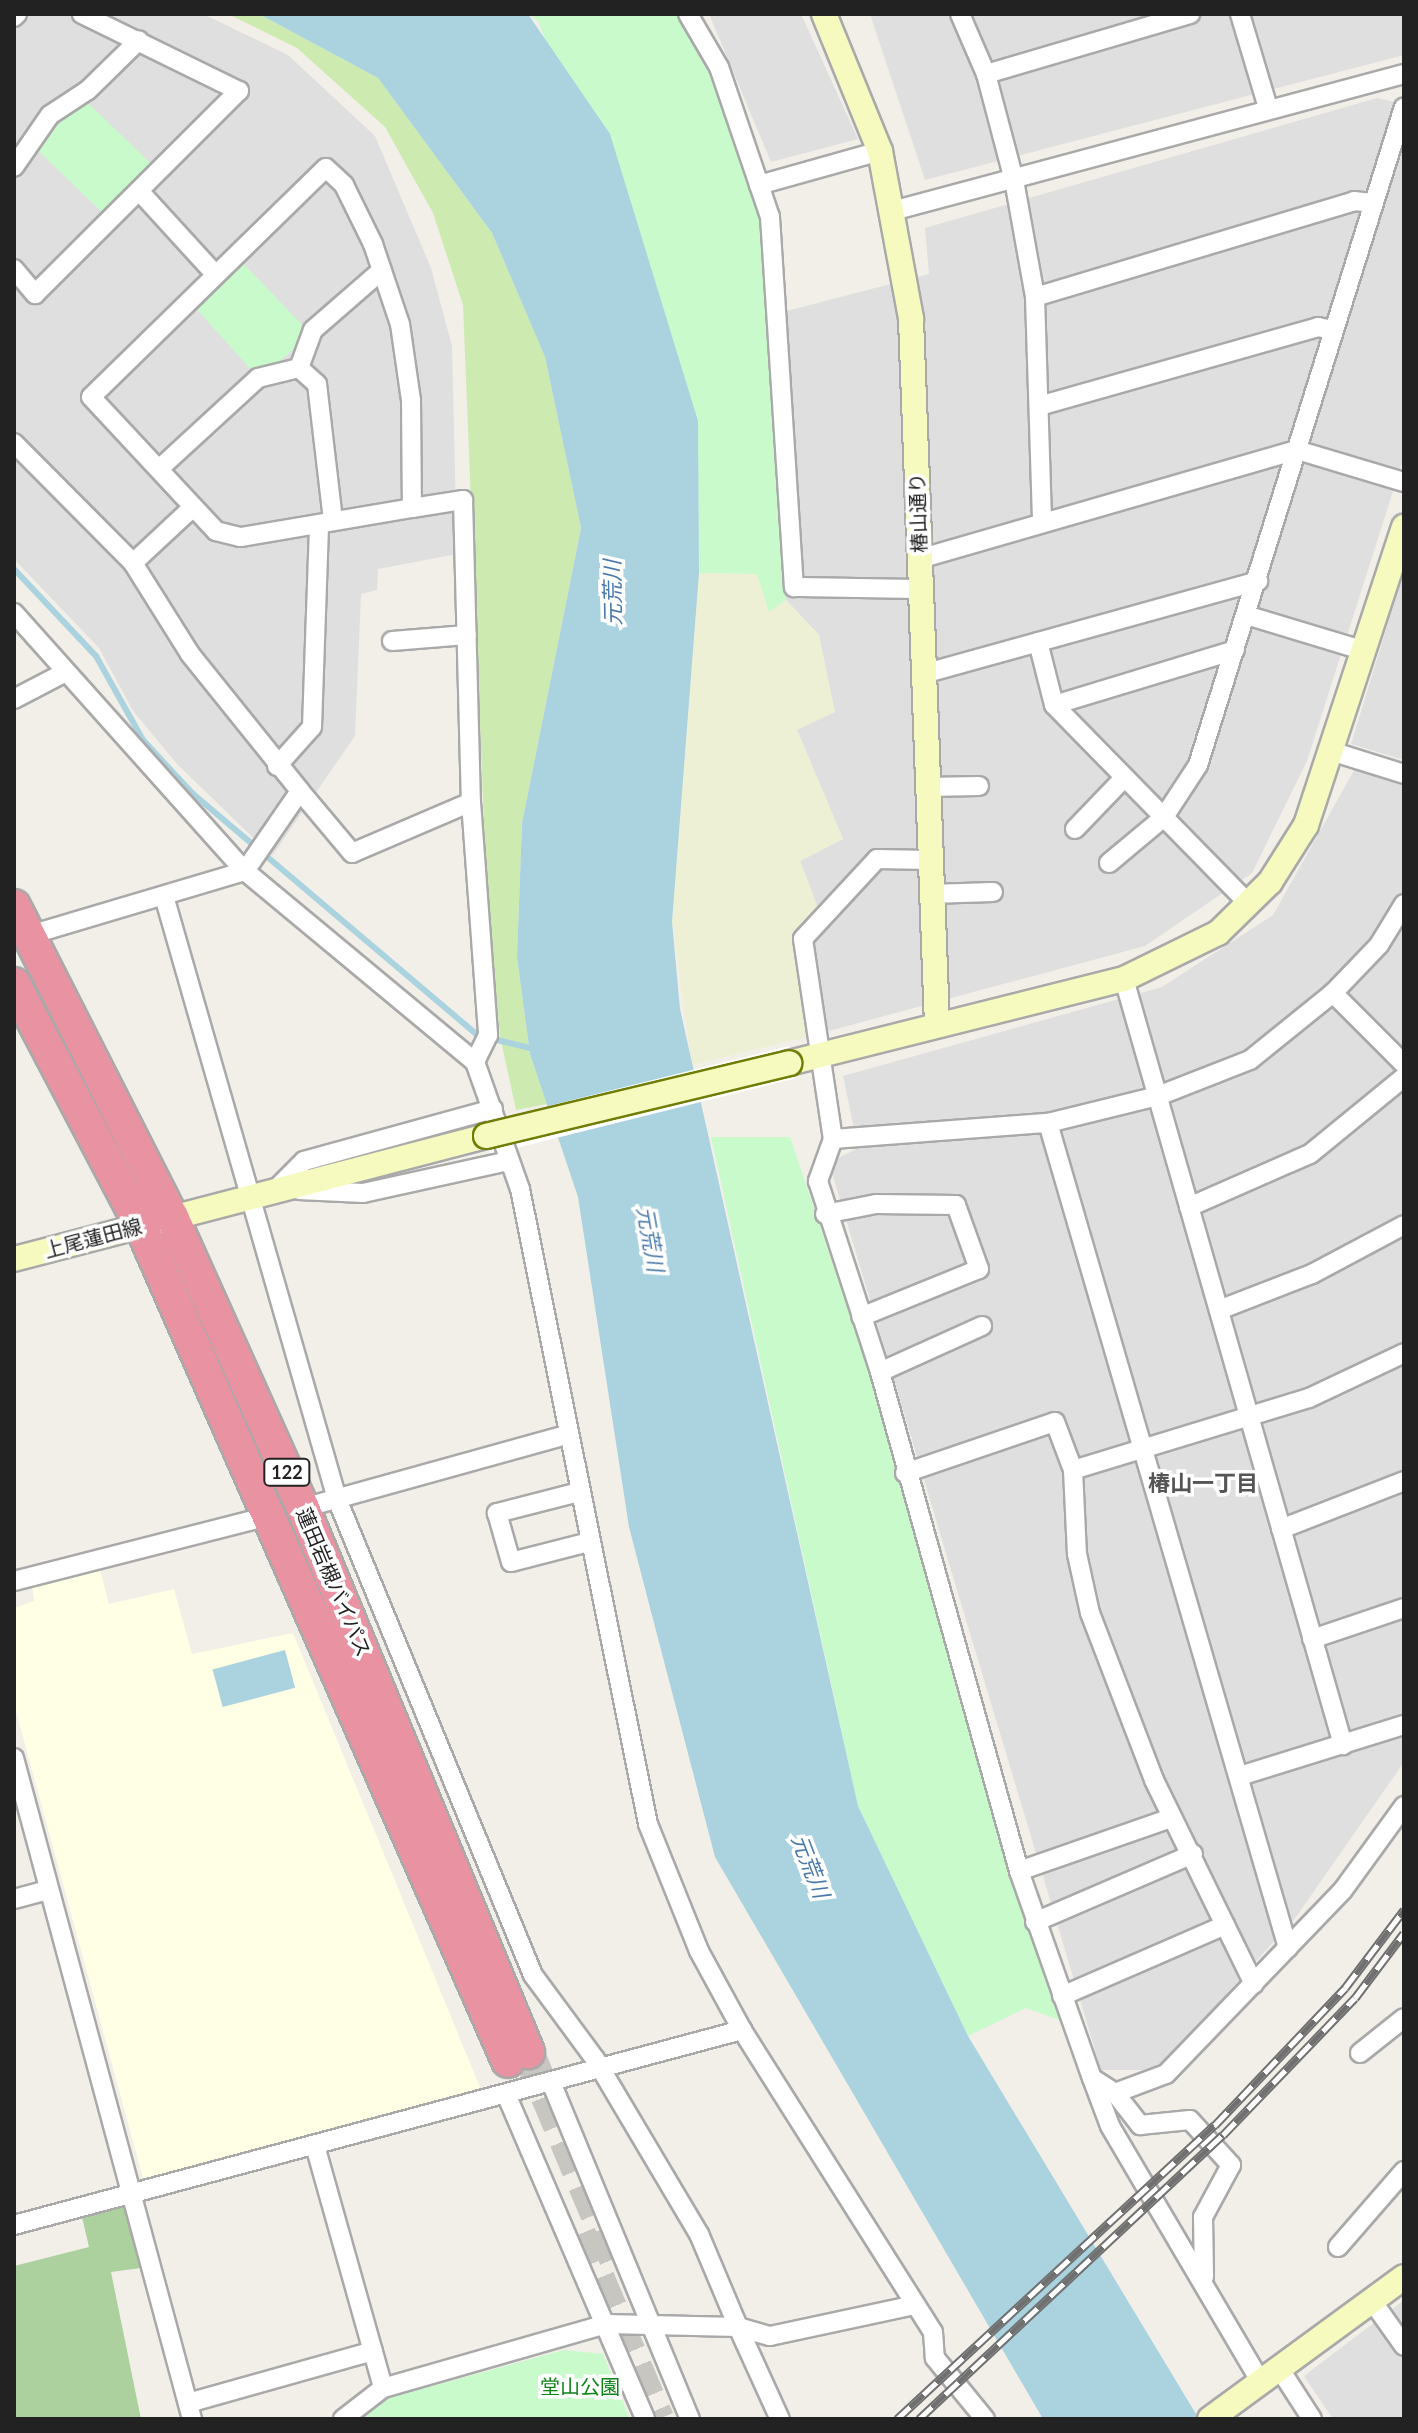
<!DOCTYPE html>
<meta charset="utf-8">
<style>
body{margin:0}
#map{position:relative;width:1418px;height:2433px;overflow:hidden;background:#f2efe9;font-family:Lato,"Noto Sans JP",sans-serif}
div>[style]{position:absolute}
[style*='--x']{left:calc(var(--x)*1px);top:calc(var(--y)*1px);width:calc(var(--w)*1px);rotate:calc(var(--a)*1deg)}
.residential>*{inset:0;background:#e0dfdf}
.education>*{inset:0;background:#ffffe5}
.farmland>*{inset:0;background:#eef0d5}
.grass>*{inset:0;background:#cdebb0}
.forest>*{inset:0;background:#add19e}
.park>*{inset:0;background:#c8facc;transform-origin:0 0}
.water>*{inset:0;background:#aad3df;transform-origin:0 0}
.pier>*{inset:0;background:#fff;transform-origin:0 0}
.stream>*{height:6px;margin:-3px;padding:0 3px;transform-origin:3px;border-radius:3px;background:#aad3df}
.highway-tunnel>*{height:32px;margin-top:-16px;transform-origin:0;background:repeating-linear-gradient(90deg,#c8c6c1 0 32px,transparent 0 48px)}
.roads{filter:drop-shadow(2px 0 #a9a9a9) drop-shadow(-2px 0 #a9a9a9) drop-shadow(0 2px #a9a9a9) drop-shadow(0 -2px #a9a9a9)}
.street>*{height:18px;margin:-9px;padding:0 9px;transform-origin:9px;border-radius:9px;background:#fff}
.secondary>*{height:24px;margin:-12px;padding:0 12px;transform-origin:12px;border-radius:12px;background:#f7fabf}
.highway>*{height:32px;margin:-16px;padding:0 16px;transform-origin:16px;border-radius:16px;background:#e892a2}
.rail>*{height:9px;margin-top:-4.5px;transform-origin:0;background:repeating-linear-gradient(90deg,#fff 0 18px,#707070 0 36px);box-sizing:border-box;border-block:2px solid #707070}
.bridges{filter:drop-shadow(2px 0 #707d05) drop-shadow(-2px 0 #707d05) drop-shadow(0 2px #707d05) drop-shadow(0 -2px #707d05)}
.secondary-bridge>*{height:24px;margin:-12px;padding:0 12px;transform-origin:12px;border-radius:12px;background:#f7fabf}
span{translate:-50% -50%;white-space:nowrap;text-align:center;line-height:1.15;-webkit-text-stroke:7px #fff;paint-order:stroke}
.shield-label span{padding:2px 6px;background:#fff;border:2px solid;border-radius:6px;-webkit-text-stroke-width:0}
.shield-label{font-size:18px;color:#222;font-weight:700}
.street-label{font-size:20px;color:#222}
.park-label{font-size:20px;color:#0c8416}
.water-label{font-size:22px;color:#4a7aab;font-style:italic}
.neighbourhood-label{font-size:22px;color:#555;font-weight:700}
.frame{position:absolute;inset:0;border:16px solid #222;pointer-events:none}
</style>
<div id="map">
<div class="residential">
<i style="clip-path:polygon(14px 14px,203px 14px,288px 55px,375px 136px,431px 268px,452px 346px,457px 554px,378px 569px,377px 590px,361px 594px,355px 736px,272px 856px,177px 764px,133px 711px,99px 648px,14px 559px)"></i>
<i style="clip-path:polygon(709px 14px,801px 14px,858px 139px,771px 162px)"></i>
<i style="clip-path:polygon(870px 14px,1404px 14px,1404px 55px,925px 180px)"></i>
<i style="clip-path:polygon(1377px 98px,1404px 104px,1404px 457px,1307px 761px,1252px 873px,1145px 946px,810px 1036px,794px 938px,819px 911px,800px 861px,843px 839px,797px 730px,819px 635px,786px 600px,775px 314px,929px 274px,925px 228px)"></i>
<i style="clip-path:polygon(1404px 571px,1404px 760px,1351px 744px)"></i>
<i style="clip-path:polygon(1357px 765px,1404px 780px,1404px 1762px,1296px 1917px,1158px 2070px,1101px 2070px,829px 1163px,858px 1148px,843px 1076px,1162px 987px,1273px 915px)"></i>
<i style="clip-path:polygon(1404px 2300px,1404px 2419px,1333px 2419px,1304px 2376px)"></i>
</div>
<div class="education">
<i style="clip-path:polygon(100px 1569px,109px 1604px,174px 1589px,192px 1654px,293px 1633px,482px 2092px,144px 2182px,14px 1704px,14px 1608px,34px 1601px,32px 1585px)"></i>
</div>
<div class="farmland">
<i style="clip-path:polygon(699px 573px,757px 574px,769px 612px,786px 600px,819px 635px,835px 712px,797px 730px,843px 839px,800px 861px,819px 911px,794px 938px,810px 1036px,692px 1065px,672px 922px)"></i>
</div>
<div class="grass">
<i style="clip-path:polygon(228px 14px,259px 14px,378px 78px,492px 233px,545px 357px,581px 528px,522px 823px,517px 957px,530px 1054px,547px 1104px,516px 1110px,500px 1036px,487px 898px,463px 305px,433px 213px,385px 127px,297px 48px)"></i>
</div>
<div class="forest">
<i style="clip-path:polygon(126px 2205px,141px 2268px,111px 2272px,141px 2419px,14px 2419px,14px 2266px,89px 2247px,81px 2213px)"></i>
</div>
<div class="park">
<i style="clip-path:polygon(528px 14px,676px 14px,714px 83px,758px 204px,775px 314px,786px 600px,769px 612px,757px 574px,699px 573px,698px 421px,538px 21px)"></i>
<i style="left:83px;top:98px;width:99px;height:69px;rotate:44deg"></i>
<i style="clip-path:polygon(241px 261px,305px 328px,301px 343px,271px 368px,253px 372px,194px 306px)"></i>
<i style="clip-path:polygon(711px 1137px,790px 1137px,878px 1399px,960px 1703px,1062px 2021px,1026px 2008px,968px 2036px,858px 1806px)"></i>
<i style="clip-path:polygon(564px 2350px,603px 2354px,630px 2419px,353px 2419px,370px 2403px)"></i>
</div>
<div class="water">
<i style="clip-path:polygon(259px 14px,528px 14px,610px 134px,698px 421px,699px 573px,672px 922px,680px 1009px,858px 1806px,968px 2036px,1199px 2419px,1043px 2419px,715px 1857px,629px 1527px,578px 1197px,530px 1054px,517px 957px,522px 823px,581px 528px,545px 357px,492px 233px,378px 78px)"></i>
<i style="left:285px;top:1650px;width:39px;height:75px;rotate:75deg"></i>
</div>
<div class="pier">
<i style="left:789px;top:1046px;width:33px;height:316px;rotate:76deg"></i>
</div>
<div class="stream">
<i style="--x:14;--y:569;--w:120;--a:46.7"></i>
<i style="--x:96;--y:656;--w:96;--a:60.8"></i>
<i style="--x:143;--y:740;--w:72;--a:47.2"></i>
<i style="--x:192;--y:793;--w:374;--a:40.3"></i>
<i style="--x:477;--y:1035;--w:59;--a:13.8"></i>
</div>
<div class="highway-tunnel">
<i style="--x:528;--y:2052;--w:225;--a:67.2"></i>
<i style="--x:580;--y:2234;--w:201;--a:67.1"></i>
</div>
<div class="roads">
<div class="street">
<i style="--x:688;--y:14;--w:61;--a:59.7"></i>
<i style="--x:719;--y:67;--w:158;--a:71.2"></i>
<i style="--x:770;--y:217;--w:371;--a:86.3"></i>
<i style="--x:794;--y:587;--w:127;--a:0.9"></i>
<i style="--x:960;--y:14;--w:65;--a:66.6"></i>
<i style="--x:986;--y:74;--w:110;--a:75.2"></i>
<i style="--x:1014;--y:180;--w:119;--a:79.8"></i>
<i style="--x:1035;--y:297;--w:226;--a:88.2"></i>
<i style="--x:1240;--y:14;--w:98;--a:73.4"></i>
<i style="--x:14;--y:17;--w:4;--a:-45"></i>
<i style="--x:986;--y:74;--w:213;--a:-16.4"></i>
<i style="--x:14;--y:167;--w:63;--a:-55.3"></i>
<i style="--x:50;--y:115;--w:45;--a:-33.3"></i>
<i style="--x:88;--y:90;--w:71;--a:-44.4"></i>
<i style="--x:326;--y:168;--w:25;--a:43"></i>
<i style="--x:344;--y:185;--w:66;--a:63.8"></i>
<i style="--x:373;--y:244;--w:84;--a:71.4"></i>
<i style="--x:400;--y:324;--w:77;--a:81.8"></i>
<i style="--x:411;--y:400;--w:108;--a:89.5"></i>
<i style="--x:412;--y:508;--w:174;--a:170.4"></i>
<i style="--x:240;--y:537;--w:25;--a:-166"></i>
<i style="--x:216;--y:531;--w:183;--a:-133"></i>
<i style="--x:91;--y:397;--w:328;--a:-44.3"></i>
<i style="--x:759;--y:185;--w:126;--a:-15.7"></i>
<i style="--x:141;--y:193;--w:110;--a:47.6"></i>
<i style="--x:896;--y:210;--w:526;--a:-14.99"></i>
<i style="--x:14;--y:269;--w:33;--a:50"></i>
<i style="--x:35;--y:294;--w:288;--a:-44.9"></i>
<i style="--x:239;--y:91;--w:175;--a:-153.9"></i>
<i style="--x:1035;--y:297;--w:333;--a:-16.7"></i>
<i style="--x:1354;--y:201;--w:20;--a:6"></i>
<i style="--x:299;--y:368;--w:24;--a:42"></i>
<i style="--x:317;--y:384;--w:138;--a:83.3"></i>
<i style="--x:1039;--y:406;--w:290;--a:-15.8"></i>
<i style="--x:1318;--y:327;--w:14;--a:12"></i>
<i style="--x:14;--y:443;--w:169;--a:45.2"></i>
<i style="--x:133;--y:563;--w:107;--a:57.9"></i>
<i style="--x:190;--y:654;--w:176;--a:51.2"></i>
<i style="--x:300;--y:791;--w:97;--a:124.5"></i>
<i style="--x:245;--y:871;--w:224;--a:163.4"></i>
<i style="--x:159;--y:469;--w:134;--a:-42.6"></i>
<i style="--x:258;--y:378;--w:42;--a:-13.7"></i>
<i style="--x:299;--y:368;--w:40;--a:-69.8"></i>
<i style="--x:313;--y:330;--w:91;--a:-41"></i>
<i style="--x:412;--y:508;--w:52;--a:-8.9"></i>
<i style="--x:463;--y:500;--w:302;--a:88.5"></i>
<i style="--x:471;--y:802;--w:234;--a:85.8"></i>
<i style="--x:488;--y:1035;--w:30;--a:116"></i>
<i style="--x:919;--y:559;--w:393;--a:-16.1"></i>
<i style="--x:1297;--y:450;--w:112;--a:16.7"></i>
<i style="--x:133;--y:563;--w:79;--a:-43"></i>
<i style="--x:14;--y:613;--w:346;--a:48.2"></i>
<i style="--x:245;--y:871;--w:299;--a:39.7"></i>
<i style="--x:475;--y:1062;--w:135;--a:70.5"></i>
<i style="--x:520;--y:1189;--w:648;--a:78.6"></i>
<i style="--x:648;--y:1824;--w:137;--a:68.1"></i>
<i style="--x:699;--y:1951;--w:90;--a:61.4"></i>
<i style="--x:742;--y:2030;--w:357;--a:57.7"></i>
<i style="--x:933;--y:2332;--w:26;--a:86"></i>
<i style="--x:935;--y:2358;--w:79;--a:50.7"></i>
<i style="--x:1246;--y:615;--w:124;--a:16.8"></i>
<i style="--x:392;--y:641;--w:75;--a:-4.6"></i>
<i style="--x:1038;--y:642;--w:65;--a:75.7"></i>
<i style="--x:1054;--y:705;--w:280;--a:45.6"></i>
<i style="--x:923;--y:674;--w:348;--a:-15.5"></i>
<i style="--x:14;--y:699;--w:54;--a:-27.5"></i>
<i style="--x:1054;--y:705;--w:189;--a:-16.9"></i>
<i style="--x:1334;--y:752;--w:73;--a:17.4"></i>
<i style="--x:277;--y:766;--w:52;--a:-48.1"></i>
<i style="--x:312;--y:727;--w:203;--a:-88"></i>
<i style="--x:926;--y:787;--w:53;--a:-1.1"></i>
<i style="--x:300;--y:791;--w:81;--a:50"></i>
<i style="--x:352;--y:853;--w:129;--a:-23.2"></i>
<i style="--x:1075;--y:829;--w:71;--a:-46.1"></i>
<i style="--x:929;--y:860;--w:52;--a:-178.9"></i>
<i style="--x:877;--y:859;--w:109;--a:132.8"></i>
<i style="--x:803;--y:939;--w:202;--a:81.5"></i>
<i style="--x:833;--y:1139;--w:45;--a:109.7"></i>
<i style="--x:818;--y:1181;--w:201;--a:72"></i>
<i style="--x:880;--y:1372;--w:518;--a:74.43"></i>
<i style="--x:1019;--y:1871;--w:219;--a:70.6"></i>
<i style="--x:1092;--y:2078;--w:27;--a:33"></i>
<i style="--x:1115;--y:2093;--w:41;--a:52"></i>
<i style="--x:1140;--y:2125;--w:50;--a:-5.7"></i>
<i style="--x:1190;--y:2120;--w:61;--a:47.7"></i>
<i style="--x:1231;--y:2165;--w:59;--a:118.3"></i>
<i style="--x:1203;--y:2217;--w:60;--a:89"></i>
<i style="--x:1109;--y:863;--w:72;--a:-39.9"></i>
<i style="--x:1164;--y:817;--w:62;--a:-56.8"></i>
<i style="--x:1198;--y:765;--w:689;--a:-72.62"></i>
<i style="--x:930;--y:894;--w:63;--a:-1.8"></i>
<i style="--x:164;--y:896;--w:627;--a:73.99"></i>
<i style="--x:337;--y:1499;--w:515;--a:67.62"></i>
<i style="--x:533;--y:1975;--w:104;--a:53.6"></i>
<i style="--x:595;--y:2059;--w:204;--a:59.3"></i>
<i style="--x:699;--y:2234;--w:101;--a:67.2"></i>
<i style="--x:738;--y:2327;--w:33;--a:16"></i>
<i style="--x:770;--y:2336;--w:148;--a:-12.1"></i>
<i style="--x:1124;--y:979;--w:797;--a:74.04"></i>
<i style="--x:1333;--y:993;--w:100;--a:45"></i>
<i style="--x:1048;--y:1123;--w:859;--a:73.78"></i>
<i style="--x:833;--y:1139;--w:216;--a:-4.3"></i>
<i style="--x:1048;--y:1123;--w:113;--a:-13.8"></i>
<i style="--x:1158;--y:1096;--w:99;--a:-21.4"></i>
<i style="--x:1250;--y:1060;--w:107;--a:-38.9"></i>
<i style="--x:1333;--y:993;--w:66;--a:-46.2"></i>
<i style="--x:1379;--y:945;--w:48;--a:-58.6"></i>
<i style="--x:276;--y:1189;--w:40;--a:-45"></i>
<i style="--x:304;--y:1161;--w:196;--a:-15.4"></i>
<i style="--x:299;--y:1190;--w:64;--a:2.7"></i>
<i style="--x:363;--y:1193;--w:149;--a:-12.4"></i>
<i style="--x:1189;--y:1207;--w:132;--a:-23.7"></i>
<i style="--x:1310;--y:1154;--w:122;--a:-39.3"></i>
<i style="--x:825;--y:1214;--w:52;--a:-11.1"></i>
<i style="--x:876;--y:1204;--w:80;--a:0.7"></i>
<i style="--x:956;--y:1205;--w:68;--a:70.2"></i>
<i style="--x:979;--y:1269;--w:127;--a:157.9"></i>
<i style="--x:1219;--y:1310;--w:100;--a:-21.2"></i>
<i style="--x:1312;--y:1274;--w:104;--a:-28"></i>
<i style="--x:880;--y:1372;--w:112;--a:-24.3"></i>
<i style="--x:1073;--y:1470;--w:84;--a:87.3"></i>
<i style="--x:1077;--y:1554;--w:60;--a:77.6"></i>
<i style="--x:1090;--y:1613;--w:179;--a:69"></i>
<i style="--x:1154;--y:1780;--w:227;--a:63.9"></i>
<i style="--x:905;--y:1473;--w:158;--a:-18.8"></i>
<i style="--x:1055;--y:1422;--w:51;--a:69.4"></i>
<i style="--x:1073;--y:1470;--w:247;--a:-17"></i>
<i style="--x:1309;--y:1398;--w:105;--a:-25.3"></i>
<i style="--x:579;--y:1492;--w:85;--a:165.6"></i>
<i style="--x:497;--y:1513;--w:51;--a:74.1"></i>
<i style="--x:511;--y:1562;--w:81;--a:-14.4"></i>
<i style="--x:303;--y:1508;--w:274;--a:-15.5"></i>
<i style="--x:1281;--y:1529;--w:132;--a:-21.3"></i>
<i style="--x:14;--y:1581;--w:267;--a:-14.3"></i>
<i style="--x:1312;--y:1639;--w:97;--a:-18.6"></i>
<i style="--x:14;--y:1758;--w:685;--a:74.93"></i>
<i style="--x:1240;--y:1776;--w:172;--a:-17.3"></i>
<i style="--x:1019;--y:1871;--w:161;--a:-19.2"></i>
<i style="--x:14;--y:1899;--w:34;--a:-15"></i>
<i style="--x:1035;--y:1922;--w:172;--a:-23.3"></i>
<i style="--x:1062;--y:1996;--w:178;--a:-23.5"></i>
<i style="--x:1360;--y:2053;--w:56;--a:-38.5"></i>
<i style="--x:1092;--y:2078;--w:51;--a:69.4"></i>
<i style="--x:1110;--y:2126;--w:299;--a:59.5"></i>
<i style="--x:551;--y:2082;--w:365;--a:67.6"></i>
<i style="--x:1115;--y:2093;--w:54;--a:-20.4"></i>
<i style="--x:1166;--y:2074;--w:255;--a:-46.1"></i>
<i style="--x:1343;--y:1890;--w:104;--a:-54"></i>
<i style="--x:506;--y:2094;--w:353;--a:66.8"></i>
<i style="--x:316;--y:2149;--w:248;--a:74.3"></i>
<i style="--x:14;--y:2225;--w:754;--a:-15"></i>
<i style="--x:1338;--y:2247;--w:101;--a:-49"></i>
<i style="--x:1375;--y:2305;--w:50;--a:54.7"></i>
<i style="--x:1281;--y:2371;--w:57;--a:57.1"></i>
<i style="--x:188;--y:2403;--w:192;--a:-15.7"></i>
<i style="--x:343;--y:2419;--w:51;--a:-37.8"></i>
<i style="--x:383;--y:2388;--w:232;--a:-16"></i>
<i style="--x:606;--y:2324;--w:132;--a:1.3"></i>
<i style="--x:738;--y:2327;--w:101;--a:65.5"></i>
</div>
<div class="secondary">
<i style="--x:824;--y:14;--w:148;--a:67.8"></i>
<i style="--x:880;--y:151;--w:171;--a:79.5"></i>
<i style="--x:911;--y:319;--w:707;--a:87.89"></i>
<i style="--x:789;--y:1063;--w:345;--a:-14.1"></i>
<i style="--x:1124;--y:979;--w:105;--a:-26.1"></i>
<i style="--x:1218;--y:933;--w:73;--a:-44.4"></i>
<i style="--x:1270;--y:882;--w:67;--a:-57.7"></i>
<i style="--x:1306;--y:825;--w:314;--a:-71.8"></i>
<i style="--x:14;--y:1259;--w:488;--a:-14.6"></i>
<i style="--x:1210;--y:2419;--w:240;--a:-36.2"></i>
</div>
<div class="highway">
<i style="--x:14;--y:906;--w:349;--a:63.1"></i>
<i style="--x:172;--y:1217;--w:319;--a:65.8"></i>
<i style="--x:303;--y:1508;--w:589;--a:67.53"></i>
<i style="--x:14;--y:984;--w:273;--a:62.3"></i>
<i style="--x:141;--y:1226;--w:912;--a:66.27"></i>
</div>
</div>
<div class="rail">
<i style="--x:897;--y:2419;--w:433;--a:-42.8"></i>
<i style="--x:1215;--y:2125;--w:189;--a:-46.5"></i>
<i style="--x:1345;--y:1988;--w:98;--a:-52.9"></i>
<i style="--x:919;--y:2419;--w:416;--a:-43.1"></i>
<i style="--x:1223;--y:2135;--w:190;--a:-46.1"></i>
<i style="--x:1355;--y:1998;--w:81;--a:-53"></i>
</div>
<div class="bridges">
<div class="secondary-bridge">
<i style="--x:486;--y:1136;--w:312;--a:-13.5"></i>
</div>
</div>
<div class="shield-label">
<span style="left:287px;top:1472px">122</span>
</div>
<div class="street-label">
<span style="left:918px;top:513px;rotate:-92deg">椿山通り</span>
<span style="left:93px;top:1238px;rotate:-15deg">上尾蓮田線</span>
<span style="left:334px;top:1582px;rotate:67deg">蓮田岩槻バイパス</span>
</div>
<div class="park-label">
<span style="left:580px;top:2386px">堂山公園</span>
</div>
<div class="water-label">
<span style="left:612px;top:593px;rotate:-91deg">元荒川</span>
<span style="left:651px;top:1239px;rotate:80deg">元荒川</span>
<span style="left:811px;top:1866px;rotate:69deg">元荒川</span>
</div>
<div class="neighbourhood-label">
<span style="left:1203px;top:1483px">椿山一丁目</span>
</div>
<div class="frame"></div>
</div>
